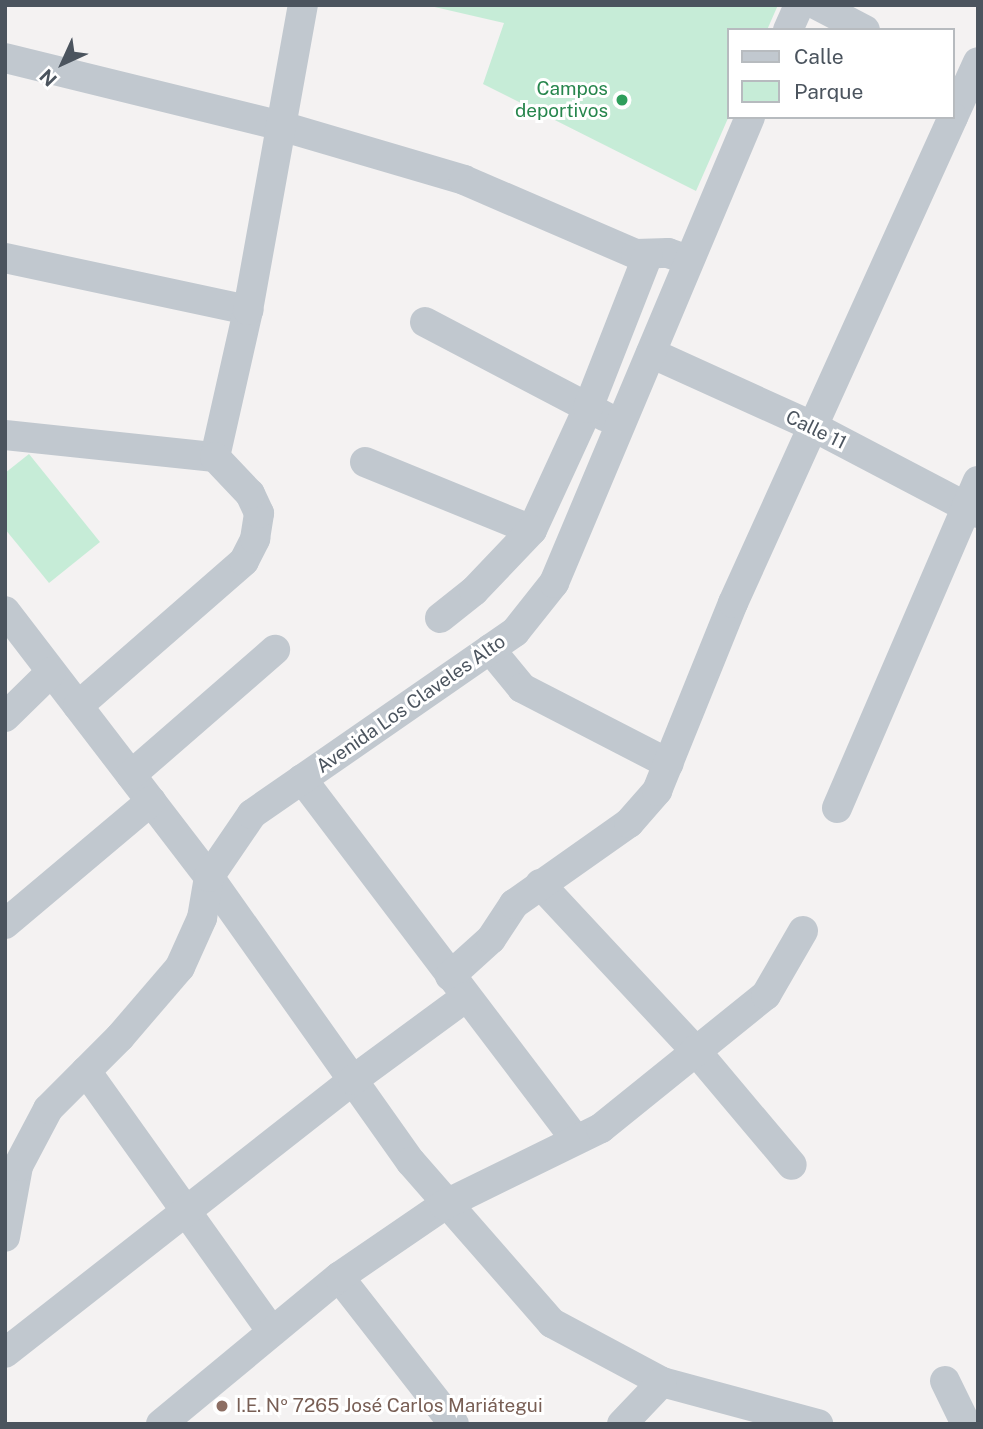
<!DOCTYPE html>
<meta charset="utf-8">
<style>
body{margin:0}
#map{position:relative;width:983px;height:1429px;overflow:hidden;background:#f4f2f2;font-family:"Public Sans",sans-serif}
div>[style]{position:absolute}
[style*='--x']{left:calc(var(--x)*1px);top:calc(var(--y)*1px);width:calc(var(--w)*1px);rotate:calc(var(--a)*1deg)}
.green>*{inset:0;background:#c6ecd7}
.minor>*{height:30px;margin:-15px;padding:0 15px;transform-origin:15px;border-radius:15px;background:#c1c8cf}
.dots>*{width:19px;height:19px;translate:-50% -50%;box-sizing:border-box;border:4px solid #fff;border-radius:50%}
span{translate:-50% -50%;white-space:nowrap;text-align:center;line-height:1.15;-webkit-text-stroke:6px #fff;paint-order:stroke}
.leisure-label{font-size:19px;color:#27864d}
.right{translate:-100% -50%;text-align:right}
.street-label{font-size:19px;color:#4b545e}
.education-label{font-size:19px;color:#785e54}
.left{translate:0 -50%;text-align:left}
.frame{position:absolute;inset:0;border:7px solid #4b545e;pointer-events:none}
.legend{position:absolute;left:727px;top:28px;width:228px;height:91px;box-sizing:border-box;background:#fff;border:2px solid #b7bbbf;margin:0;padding:9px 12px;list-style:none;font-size:21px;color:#4b545e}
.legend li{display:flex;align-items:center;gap:14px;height:35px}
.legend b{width:35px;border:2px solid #b7bbbf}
.north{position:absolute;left:28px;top:28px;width:70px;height:70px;-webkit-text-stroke:5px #fff;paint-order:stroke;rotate:225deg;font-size:19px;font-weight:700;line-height:28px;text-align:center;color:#4b545e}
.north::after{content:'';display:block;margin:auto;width:24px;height:32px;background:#4b545e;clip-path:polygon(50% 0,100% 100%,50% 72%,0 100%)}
</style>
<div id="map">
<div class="green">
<i style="clip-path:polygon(426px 5px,778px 5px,767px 30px,729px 30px,729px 116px,696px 191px,483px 84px,504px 23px)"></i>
<i style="clip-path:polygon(29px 454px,100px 542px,49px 583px,5px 529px,5px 473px)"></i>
</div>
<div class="minor">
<i style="--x:817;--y:5;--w:54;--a:27.5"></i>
<i style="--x:788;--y:30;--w:27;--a:-66"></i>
<i style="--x:5;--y:58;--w:284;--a:13.8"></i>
<i style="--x:281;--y:126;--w:191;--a:16.4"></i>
<i style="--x:464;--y:180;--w:187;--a:23.3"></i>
<i style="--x:636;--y:254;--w:32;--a:-2"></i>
<i style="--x:668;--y:253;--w:21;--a:19"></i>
<i style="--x:953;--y:117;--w:60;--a:-65.6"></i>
<i style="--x:5;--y:258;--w:249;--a:12.1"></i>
<i style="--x:425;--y:322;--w:204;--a:27.7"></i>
<i style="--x:651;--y:353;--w:179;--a:24.4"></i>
<i style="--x:814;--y:427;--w:185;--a:27.7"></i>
<i style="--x:5;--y:435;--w:211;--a:6"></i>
<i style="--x:215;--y:457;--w:151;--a:-77.3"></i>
<i style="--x:248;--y:310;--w:310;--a:-79.8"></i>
<i style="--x:365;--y:462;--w:180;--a:22.2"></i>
<i style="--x:532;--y:530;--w:134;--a:-65.3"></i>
<i style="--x:588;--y:408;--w:164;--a:-68.6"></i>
<i style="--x:5;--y:611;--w:335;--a:52.5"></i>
<i style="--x:209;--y:877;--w:349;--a:54.7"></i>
<i style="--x:411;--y:1162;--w:214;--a:48.8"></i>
<i style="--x:552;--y:1323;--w:125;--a:28.2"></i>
<i style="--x:662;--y:1382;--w:162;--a:15.1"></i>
<i style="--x:440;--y:618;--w:43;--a:-38.5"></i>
<i style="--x:474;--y:591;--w:84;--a:-46.4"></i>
<i style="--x:490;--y:649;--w:50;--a:50.6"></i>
<i style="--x:522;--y:688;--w:165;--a:27.3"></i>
<i style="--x:78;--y:706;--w:220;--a:-41.1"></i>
<i style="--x:244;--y:561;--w:25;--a:-63"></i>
<i style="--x:255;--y:539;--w:26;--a:-81"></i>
<i style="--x:259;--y:513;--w:21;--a:-115"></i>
<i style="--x:250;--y:494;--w:51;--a:-133.4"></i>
<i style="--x:5;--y:717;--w:64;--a:-44.4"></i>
<i style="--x:131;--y:775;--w:191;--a:-41"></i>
<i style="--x:302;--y:779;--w:453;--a:52.8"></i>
<i style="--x:837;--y:808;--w:356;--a:-66.7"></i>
<i style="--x:540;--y:884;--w:227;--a:47"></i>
<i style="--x:695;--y:1050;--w:150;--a:49.9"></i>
<i style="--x:5;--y:924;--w:191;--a:-40.1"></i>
<i style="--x:450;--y:976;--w:55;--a:-42.1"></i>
<i style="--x:491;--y:939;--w:42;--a:-56.7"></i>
<i style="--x:514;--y:904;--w:141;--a:-35.2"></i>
<i style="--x:629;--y:823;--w:43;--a:-48.8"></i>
<i style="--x:657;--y:791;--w:203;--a:-68"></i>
<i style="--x:733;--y:603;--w:533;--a:-65.64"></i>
<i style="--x:86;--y:1071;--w:320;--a:54.5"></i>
<i style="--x:5;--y:1237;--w:72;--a:-79.6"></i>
<i style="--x:18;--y:1166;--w:64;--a:-62.2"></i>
<i style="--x:48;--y:1109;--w:102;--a:-45"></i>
<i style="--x:120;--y:1037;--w:92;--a:-49.4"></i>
<i style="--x:180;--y:967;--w:54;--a:-65.8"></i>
<i style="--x:202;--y:918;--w:42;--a:-80.3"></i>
<i style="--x:209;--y:877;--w:76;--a:-55.7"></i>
<i style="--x:252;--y:814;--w:320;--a:-34.7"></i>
<i style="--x:515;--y:632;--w:63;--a:-51.5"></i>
<i style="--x:554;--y:583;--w:506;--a:-67.19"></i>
<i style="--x:339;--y:1277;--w:187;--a:52"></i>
<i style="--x:5;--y:1353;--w:442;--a:-38.1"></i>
<i style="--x:353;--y:1080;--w:140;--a:-36.3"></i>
<i style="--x:945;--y:1381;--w:48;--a:64"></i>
<i style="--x:161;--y:1424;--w:231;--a:-39.6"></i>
<i style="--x:339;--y:1277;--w:127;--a:-34.4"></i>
<i style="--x:444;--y:1205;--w:175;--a:-26.1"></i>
<i style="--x:601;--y:1128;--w:212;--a:-38.9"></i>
<i style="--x:766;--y:995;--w:74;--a:-60"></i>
<i style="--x:622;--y:1424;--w:58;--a:-46.4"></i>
</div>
<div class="dots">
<i style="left:622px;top:100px;background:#2e9e5b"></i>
<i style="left:222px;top:1406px;background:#8d6e63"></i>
</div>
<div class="leisure-label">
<span class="right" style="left:608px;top:100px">Campos<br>deportivos</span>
</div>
<div class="street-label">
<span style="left:816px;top:430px;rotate:26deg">Calle 11</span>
<span style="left:411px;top:704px;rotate:-35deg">Avenida Los Claveles Alto</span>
</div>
<div class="education-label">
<span class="left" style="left:236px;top:1406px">I.E. Nº 7265 José Carlos Mariátegui</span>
</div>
<div class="frame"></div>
<ul class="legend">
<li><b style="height:9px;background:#c1c8cf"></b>Calle</li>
<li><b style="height:19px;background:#c6ecd7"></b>Parque</li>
</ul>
<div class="north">N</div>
</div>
